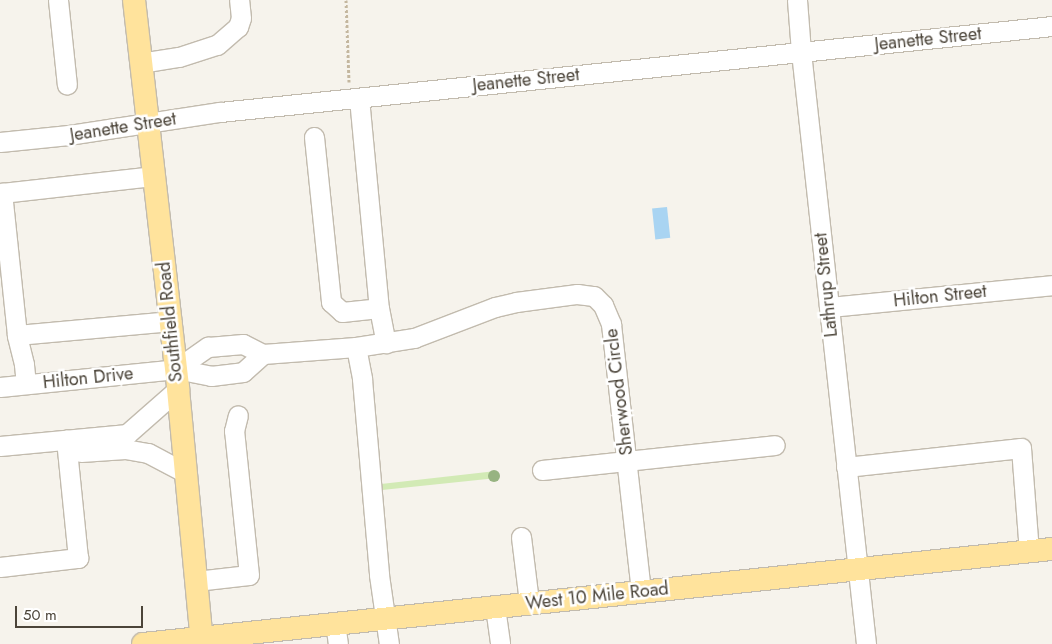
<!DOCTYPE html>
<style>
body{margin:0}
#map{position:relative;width:1052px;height:644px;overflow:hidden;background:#f6f3ec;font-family:Jost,sans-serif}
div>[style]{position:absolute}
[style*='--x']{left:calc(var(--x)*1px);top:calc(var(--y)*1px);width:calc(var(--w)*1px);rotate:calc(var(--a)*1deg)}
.green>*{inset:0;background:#d2eab5}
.water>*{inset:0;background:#a9d4f2;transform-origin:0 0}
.path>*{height:3px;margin-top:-1.5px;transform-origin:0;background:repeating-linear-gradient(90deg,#c4b79f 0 2.5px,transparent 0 5px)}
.roads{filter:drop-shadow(1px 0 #c2bbae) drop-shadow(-1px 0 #c2bbae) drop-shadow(0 1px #c2bbae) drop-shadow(0 -1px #c2bbae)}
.minor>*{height:19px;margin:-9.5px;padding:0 9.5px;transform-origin:9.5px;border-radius:9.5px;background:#fff}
.major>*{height:22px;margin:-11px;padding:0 11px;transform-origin:11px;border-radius:11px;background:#ffe39c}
.trees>*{width:12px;height:12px;margin:-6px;border-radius:50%;background:#97b381}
span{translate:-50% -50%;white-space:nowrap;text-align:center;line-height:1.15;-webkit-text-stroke:5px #fff;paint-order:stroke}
.street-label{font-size:18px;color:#4b4439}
.scale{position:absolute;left:15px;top:606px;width:128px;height:22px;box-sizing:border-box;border:2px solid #4b4439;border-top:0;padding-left:6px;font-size:15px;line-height:18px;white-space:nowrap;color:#4b4439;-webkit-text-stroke:4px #fff;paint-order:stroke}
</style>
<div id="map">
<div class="green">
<i style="clip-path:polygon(496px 471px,497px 478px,382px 490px,381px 484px)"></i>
</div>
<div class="water">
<i style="left:667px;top:207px;width:31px;height:15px;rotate:84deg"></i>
</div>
<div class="path">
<i style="--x:346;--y:0;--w:82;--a:87.9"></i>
</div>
<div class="roads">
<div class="minor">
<i style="--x:58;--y:0;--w:85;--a:84"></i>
<i style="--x:797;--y:0;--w:52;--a:85.6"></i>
<i style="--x:801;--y:52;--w:596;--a:83.73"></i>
<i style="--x:140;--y:63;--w:39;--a:-9"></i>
<i style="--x:179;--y:57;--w:40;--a:-18"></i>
<i style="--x:217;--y:45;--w:28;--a:-41"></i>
<i style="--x:238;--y:27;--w:9;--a:-72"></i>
<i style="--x:241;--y:18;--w:18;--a:-96"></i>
<i style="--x:359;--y:98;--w:211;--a:84.6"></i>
<i style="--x:379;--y:308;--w:36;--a:79"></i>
<i style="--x:314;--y:137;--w:166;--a:84.1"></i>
<i style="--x:331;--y:302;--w:15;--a:42"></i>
<i style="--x:342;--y:312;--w:37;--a:-6"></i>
<i style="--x:0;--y:142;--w:69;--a:-5.8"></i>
<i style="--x:69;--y:135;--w:153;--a:-8.7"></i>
<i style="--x:220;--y:112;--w:836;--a:-5.9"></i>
<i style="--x:829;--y:307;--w:224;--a:-5.6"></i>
<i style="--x:17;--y:335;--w:155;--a:-5.2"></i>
<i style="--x:356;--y:347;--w:33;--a:79"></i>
<i style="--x:362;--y:379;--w:197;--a:85"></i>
<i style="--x:379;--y:575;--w:70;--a:81.8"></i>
<i style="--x:176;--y:369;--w:39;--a:-35"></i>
<i style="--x:208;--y:347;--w:35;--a:-5"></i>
<i style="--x:243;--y:344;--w:22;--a:27"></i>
<i style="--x:263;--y:354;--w:93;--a:-4.3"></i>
<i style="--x:356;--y:347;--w:59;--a:-8.8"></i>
<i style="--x:414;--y:338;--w:87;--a:-20.9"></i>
<i style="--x:495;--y:307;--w:22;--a:-13"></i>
<i style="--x:516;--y:302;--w:62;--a:-7.5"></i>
<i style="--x:577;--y:294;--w:17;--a:7"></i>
<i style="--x:594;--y:296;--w:13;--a:45"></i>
<i style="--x:603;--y:305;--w:21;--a:67"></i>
<i style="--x:611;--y:324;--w:270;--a:83.6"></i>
<i style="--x:26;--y:384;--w:20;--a:-96"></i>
<i style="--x:24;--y:364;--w:30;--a:-104"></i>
<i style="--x:17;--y:335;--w:143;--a:-96"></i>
<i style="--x:2;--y:193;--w:153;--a:-6.4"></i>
<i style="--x:0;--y:387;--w:177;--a:-5.8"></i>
<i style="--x:176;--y:369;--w:36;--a:11"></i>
<i style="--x:211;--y:376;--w:32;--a:-7"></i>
<i style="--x:243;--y:372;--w:27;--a:-42"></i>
<i style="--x:0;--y:446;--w:128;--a:-5.4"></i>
<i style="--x:127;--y:434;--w:68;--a:-41.4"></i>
<i style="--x:81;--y:452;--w:44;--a:-3.9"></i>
<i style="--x:125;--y:449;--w:23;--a:10"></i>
<i style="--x:148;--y:453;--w:43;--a:27.8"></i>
<i style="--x:846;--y:467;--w:176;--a:-6.2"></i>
<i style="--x:1021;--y:448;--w:103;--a:85.6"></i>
<i style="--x:542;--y:470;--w:234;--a:-6.1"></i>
<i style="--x:521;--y:537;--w:65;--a:83"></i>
<i style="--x:0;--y:567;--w:79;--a:-6.6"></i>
<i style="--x:78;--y:558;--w:119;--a:-95.8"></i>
<i style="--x:196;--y:581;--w:53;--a:-6.5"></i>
<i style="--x:249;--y:575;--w:145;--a:-95.9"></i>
<i style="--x:234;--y:431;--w:16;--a:-76"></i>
<i style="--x:495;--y:607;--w:37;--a:82"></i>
<i style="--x:335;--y:623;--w:21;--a:82"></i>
</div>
<div class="major">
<i style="--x:134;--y:0;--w:391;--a:83.5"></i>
<i style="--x:178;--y:389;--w:256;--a:84.6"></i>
<i style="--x:143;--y:644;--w:914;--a:-5.97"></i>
</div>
</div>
<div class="trees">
<i style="left:494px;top:476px"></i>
</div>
<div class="street-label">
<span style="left:928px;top:39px;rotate:-6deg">Jeanette Street</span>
<span style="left:526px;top:80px;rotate:-6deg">Jeanette Street</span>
<span style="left:123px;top:127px;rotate:-9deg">Jeanette Street</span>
<span style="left:826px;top:285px;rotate:-96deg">Lathrup Street</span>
<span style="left:940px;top:296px;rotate:-6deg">Hilton Street</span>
<span style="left:170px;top:322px;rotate:-96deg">Southfield Road</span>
<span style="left:88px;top:378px;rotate:-6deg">Hilton Drive</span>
<span style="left:619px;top:392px;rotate:-97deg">Sherwood Circle</span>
<span style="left:597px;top:596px;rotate:-6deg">West 10 Mile Road</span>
</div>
<div class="scale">50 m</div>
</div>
